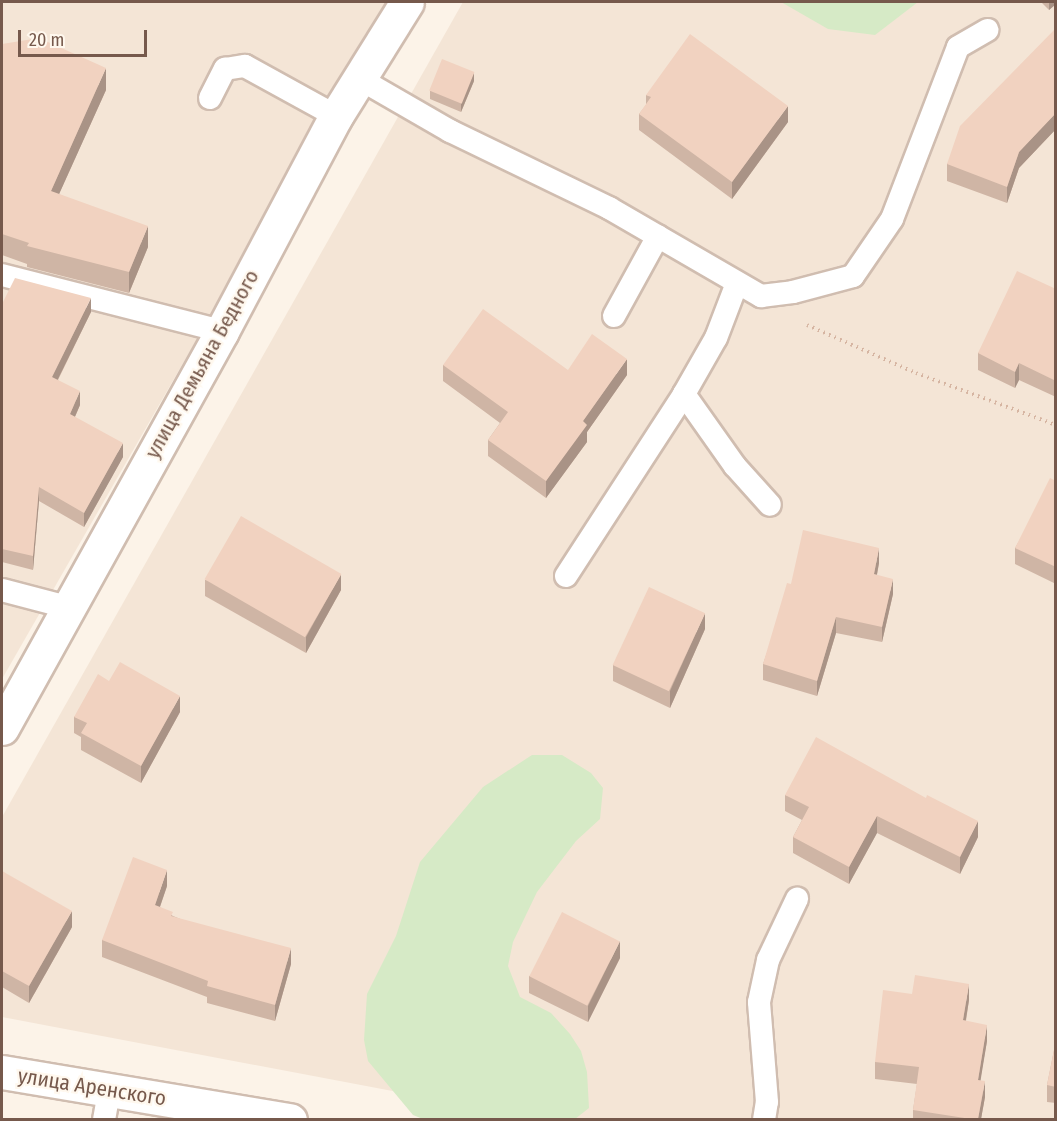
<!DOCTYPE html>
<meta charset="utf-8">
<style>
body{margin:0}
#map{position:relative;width:1057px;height:1121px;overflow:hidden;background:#fcf3e8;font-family:"Fira Sans Condensed",sans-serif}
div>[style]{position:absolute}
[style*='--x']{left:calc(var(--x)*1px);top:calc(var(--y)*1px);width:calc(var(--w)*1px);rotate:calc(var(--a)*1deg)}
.residential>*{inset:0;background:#f4e5d6}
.green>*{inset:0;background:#d6eac6}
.path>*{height:4px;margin-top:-2px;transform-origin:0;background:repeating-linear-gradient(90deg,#d6b5a2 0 1.5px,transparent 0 6px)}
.roads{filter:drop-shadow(2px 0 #d0bdb0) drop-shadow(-2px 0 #d0bdb0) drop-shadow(0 2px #d0bdb0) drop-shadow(0 -2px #d0bdb0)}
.lane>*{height:22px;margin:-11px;padding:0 11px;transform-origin:11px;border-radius:11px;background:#fff}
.street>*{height:33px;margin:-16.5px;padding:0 16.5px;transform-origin:16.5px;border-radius:16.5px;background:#fff}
.wall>*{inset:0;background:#cfb5a5}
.shaded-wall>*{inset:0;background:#a99386}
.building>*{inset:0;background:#f1d2c0;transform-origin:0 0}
span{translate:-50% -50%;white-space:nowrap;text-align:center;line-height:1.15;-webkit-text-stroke:4.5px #fff8ee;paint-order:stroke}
.street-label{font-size:21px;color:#76594c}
.frame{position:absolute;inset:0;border:3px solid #76594c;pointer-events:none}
.scale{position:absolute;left:18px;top:30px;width:129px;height:27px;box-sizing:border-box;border:3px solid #76594c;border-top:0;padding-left:8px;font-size:18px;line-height:21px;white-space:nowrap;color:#76594c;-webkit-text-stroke:4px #fff8ee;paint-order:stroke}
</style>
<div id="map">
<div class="residential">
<i style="clip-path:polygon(2px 2px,390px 2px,2px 679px)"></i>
<i style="clip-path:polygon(463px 2px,1055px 2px,1055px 1119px,540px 1119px,2px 1017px,2px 817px)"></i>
</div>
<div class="green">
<i style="clip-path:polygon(781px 2px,918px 2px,875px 35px,828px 29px)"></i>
<i style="clip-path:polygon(532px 755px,562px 755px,591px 773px,603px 788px,600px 819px,576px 841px,537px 892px,513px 942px,508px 966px,520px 997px,551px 1013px,570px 1034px,581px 1051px,587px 1072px,589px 1108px,575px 1119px,423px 1119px,413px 1115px,368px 1061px,364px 1040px,367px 994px,396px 936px,420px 862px,483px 787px)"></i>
</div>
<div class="path">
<i style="--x:807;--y:325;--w:119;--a:23.8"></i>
<i style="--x:916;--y:373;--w:149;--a:20.4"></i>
</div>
<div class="roads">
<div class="lane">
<i style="--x:360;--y:79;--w:104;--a:30"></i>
<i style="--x:450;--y:131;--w:177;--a:25.8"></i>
<i style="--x:609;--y:208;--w:176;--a:30.1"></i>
<i style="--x:761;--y:296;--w:32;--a:-7"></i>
<i style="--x:793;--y:292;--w:62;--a:-14.9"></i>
<i style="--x:853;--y:276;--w:69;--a:-55.6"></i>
<i style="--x:892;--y:219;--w:184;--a:-69"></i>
<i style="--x:958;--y:47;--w:34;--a:-30"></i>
<i style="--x:210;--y:98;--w:33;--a:-63"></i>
<i style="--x:225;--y:69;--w:20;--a:-9"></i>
<i style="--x:245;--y:66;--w:104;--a:28.8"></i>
<i style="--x:2;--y:275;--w:227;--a:14.3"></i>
<i style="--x:614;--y:316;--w:91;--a:-61.2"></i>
<i style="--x:684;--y:394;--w:88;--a:54.7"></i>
<i style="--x:735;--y:466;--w:52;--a:48.1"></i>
<i style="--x:566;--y:576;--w:217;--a:-57"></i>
<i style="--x:684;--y:394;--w:64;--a:-60.3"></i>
<i style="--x:716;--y:338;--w:59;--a:-69.1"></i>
<i style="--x:2;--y:590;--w:67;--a:14.7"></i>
<i style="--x:104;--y:1120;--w:29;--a:-80"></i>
<i style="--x:764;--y:1120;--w:18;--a:-81"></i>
<i style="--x:767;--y:1102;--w:100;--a:-94.6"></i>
<i style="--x:759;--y:1002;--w:43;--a:-77.9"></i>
<i style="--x:768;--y:960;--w:68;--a:-64.6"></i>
</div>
<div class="street">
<i style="--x:2;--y:728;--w:454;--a:-61"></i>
<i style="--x:222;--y:331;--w:243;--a:-62.1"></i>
<i style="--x:336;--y:116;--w:134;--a:-58.1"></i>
<i style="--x:2;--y:1072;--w:292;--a:9.5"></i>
</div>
</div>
<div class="wall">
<i style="clip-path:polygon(1041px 2px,1056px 2px,1056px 4px,1049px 10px)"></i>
<i style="clip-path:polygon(1056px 28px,1056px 129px,1019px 168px,1007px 203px,947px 181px,947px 164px)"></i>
<i style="clip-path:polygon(2px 44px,106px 90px,59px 194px,148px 247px,129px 293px,27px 267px,27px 264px,2px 255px)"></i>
<i style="clip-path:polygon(474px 81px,461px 112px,430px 99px,430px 91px)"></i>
<i style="clip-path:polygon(646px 95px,788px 122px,732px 199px,639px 130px,639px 114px,646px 105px)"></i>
<i style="clip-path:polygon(1056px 289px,1056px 397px,1019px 380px,1015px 388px,978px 370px,978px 353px)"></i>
<i style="clip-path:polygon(2px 304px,91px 312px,58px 380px,80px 405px,75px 417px,123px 457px,84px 527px,39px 501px,33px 570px,2px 562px)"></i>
<i style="clip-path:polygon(443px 365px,568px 370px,627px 375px,587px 432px,587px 442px,546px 498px,488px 456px,488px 440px,500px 423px,443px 381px)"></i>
<i style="clip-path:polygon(1056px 481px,1056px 584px,1015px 564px,1015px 548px)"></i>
<i style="clip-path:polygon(879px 563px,877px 575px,893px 594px,882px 642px,836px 633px,817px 696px,763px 680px,763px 664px,791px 584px)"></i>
<i style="clip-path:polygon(205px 580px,341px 590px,306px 653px,205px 596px)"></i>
<i style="clip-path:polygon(705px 629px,670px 708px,613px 681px,613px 665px)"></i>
<i style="clip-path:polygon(109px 681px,180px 712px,141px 783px,81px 750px,81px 737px,74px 733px,74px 717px)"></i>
<i style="clip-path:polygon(785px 795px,978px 837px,960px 874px,877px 833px,849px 884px,793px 853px,793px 837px,802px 820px,785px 811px)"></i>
<i style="clip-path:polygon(2px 871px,72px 927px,29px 1003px,2px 987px)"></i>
<i style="clip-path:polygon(167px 886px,160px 907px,173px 916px,291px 964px,275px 1021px,207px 1003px,207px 997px,102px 957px,102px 940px)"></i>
<i style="clip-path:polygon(620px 958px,588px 1022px,529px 993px,529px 976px)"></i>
<i style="clip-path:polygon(969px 1000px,966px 1021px,987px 1041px,980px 1080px,985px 1097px,981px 1119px,913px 1119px,913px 1110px,917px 1084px,875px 1079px,875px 1062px)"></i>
<i style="clip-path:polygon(1056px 1040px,1056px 1103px,1047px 1102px,1047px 1085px)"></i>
</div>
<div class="shaded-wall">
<i style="clip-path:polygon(1049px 2px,1056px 2px,1056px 4px,1049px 10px)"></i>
<i style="clip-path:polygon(106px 68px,106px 90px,51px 212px,51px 191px)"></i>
<i style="clip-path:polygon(474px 72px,474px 81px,461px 112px,461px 103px)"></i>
<i style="clip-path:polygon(788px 106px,788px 122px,732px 199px,732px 182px)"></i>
<i style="clip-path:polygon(1056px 113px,1056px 129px,1019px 168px,1007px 203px,1007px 187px,1019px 152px)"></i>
<i style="clip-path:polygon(148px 226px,148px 247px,129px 293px,129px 272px)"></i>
<i style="clip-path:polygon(91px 298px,91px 312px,52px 391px,52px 377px)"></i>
<i style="clip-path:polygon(627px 359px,627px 375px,587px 432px,587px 442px,546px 498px,546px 481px,583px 421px)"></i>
<i style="clip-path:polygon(1019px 363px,1019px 380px,1015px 388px,1015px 372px)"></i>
<i style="clip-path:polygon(80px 391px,80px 405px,70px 428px,70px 414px)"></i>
<i style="clip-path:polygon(123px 443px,123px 457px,84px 527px,84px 513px)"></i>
<i style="clip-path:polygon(39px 487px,39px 501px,33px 570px,33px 556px)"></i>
<i style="clip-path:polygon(879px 548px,879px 563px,874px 590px,874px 574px)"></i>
<i style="clip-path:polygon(341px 574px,341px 590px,306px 653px,306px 637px)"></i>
<i style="clip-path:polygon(893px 579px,893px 594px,882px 642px,882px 627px)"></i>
<i style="clip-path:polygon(705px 613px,705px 629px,670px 708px,670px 691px)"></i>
<i style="clip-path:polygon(836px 617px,836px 633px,817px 696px,817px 681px)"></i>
<i style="clip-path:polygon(180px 696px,180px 712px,141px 783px,141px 766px)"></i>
<i style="clip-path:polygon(877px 816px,877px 833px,849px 884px,849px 867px)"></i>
<i style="clip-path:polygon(978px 821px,978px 837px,960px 874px,960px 857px)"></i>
<i style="clip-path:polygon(167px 870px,167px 886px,155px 921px,155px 905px)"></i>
<i style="clip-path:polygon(72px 911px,72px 927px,29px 1003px,29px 986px)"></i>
<i style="clip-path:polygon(620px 941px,620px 958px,588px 1022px,588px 1006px)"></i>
<i style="clip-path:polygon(291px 948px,291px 964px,275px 1021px,275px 1005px)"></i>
<i style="clip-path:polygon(969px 984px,969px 1000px,963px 1037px,963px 1020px)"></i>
<i style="clip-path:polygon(987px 1025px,987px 1041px,978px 1096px,978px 1080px)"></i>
<i style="clip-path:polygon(985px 1081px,985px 1097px,981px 1119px,978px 1119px)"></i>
</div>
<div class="building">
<i style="clip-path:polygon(1056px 28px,1056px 113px,1019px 152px,1007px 187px,947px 164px,960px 126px)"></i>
<i style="clip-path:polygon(690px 34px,788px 106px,732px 182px,639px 114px,651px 97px,646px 95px)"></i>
<i style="clip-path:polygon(39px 38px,106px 68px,51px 191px,148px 226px,129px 272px,27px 246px,29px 243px,2px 234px,2px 44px)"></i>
<i style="left:442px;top:59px;width:35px;height:34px;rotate:22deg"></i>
<i style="clip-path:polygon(1017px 271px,1056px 289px,1056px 381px,1019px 363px,1015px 372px,978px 353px)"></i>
<i style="clip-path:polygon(15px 278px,91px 298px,52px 377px,80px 391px,70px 414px,123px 443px,84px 513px,39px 487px,33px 556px,2px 549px,2px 304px)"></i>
<i style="clip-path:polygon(483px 309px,568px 370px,592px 334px,627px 359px,583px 421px,587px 425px,546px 481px,488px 440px,508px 412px,443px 365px)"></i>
<i style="clip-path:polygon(1050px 478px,1056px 481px,1056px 567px,1015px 548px)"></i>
<i style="left:241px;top:516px;width:116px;height:73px;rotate:30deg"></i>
<i style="clip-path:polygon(803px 530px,879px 548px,874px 574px,893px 579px,882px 627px,836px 617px,817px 681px,763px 664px,787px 583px,791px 584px)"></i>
<i style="left:649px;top:587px;width:62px;height:86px;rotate:25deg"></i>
<i style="clip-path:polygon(120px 662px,180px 696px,141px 766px,81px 733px,87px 723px,74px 717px,98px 674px,109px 681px)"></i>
<i style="clip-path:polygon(816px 737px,926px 798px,927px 795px,978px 821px,960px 857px,877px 816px,849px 867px,793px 837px,809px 807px,785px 795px)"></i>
<i style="clip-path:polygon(133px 857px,167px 870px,155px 905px,173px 912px,171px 916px,291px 948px,275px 1005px,207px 986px,208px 981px,102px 940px)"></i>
<i style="clip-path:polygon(2px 871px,72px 911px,29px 986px,2px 971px)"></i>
<i style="left:562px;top:912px;width:65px;height:72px;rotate:27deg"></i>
<i style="clip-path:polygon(915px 975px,969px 984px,963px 1020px,987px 1025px,978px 1080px,985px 1081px,978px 1119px,971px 1119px,913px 1110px,919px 1067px,875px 1062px,883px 990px,912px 994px)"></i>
<i style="clip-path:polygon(1056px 1040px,1056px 1087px,1047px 1085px)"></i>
</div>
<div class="street-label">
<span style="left:202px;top:364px;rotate:-61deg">улица Демьяна Бедного</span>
<span style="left:92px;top:1087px;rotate:9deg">улица Аренского</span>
</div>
<div class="frame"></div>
<div class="scale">20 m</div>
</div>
